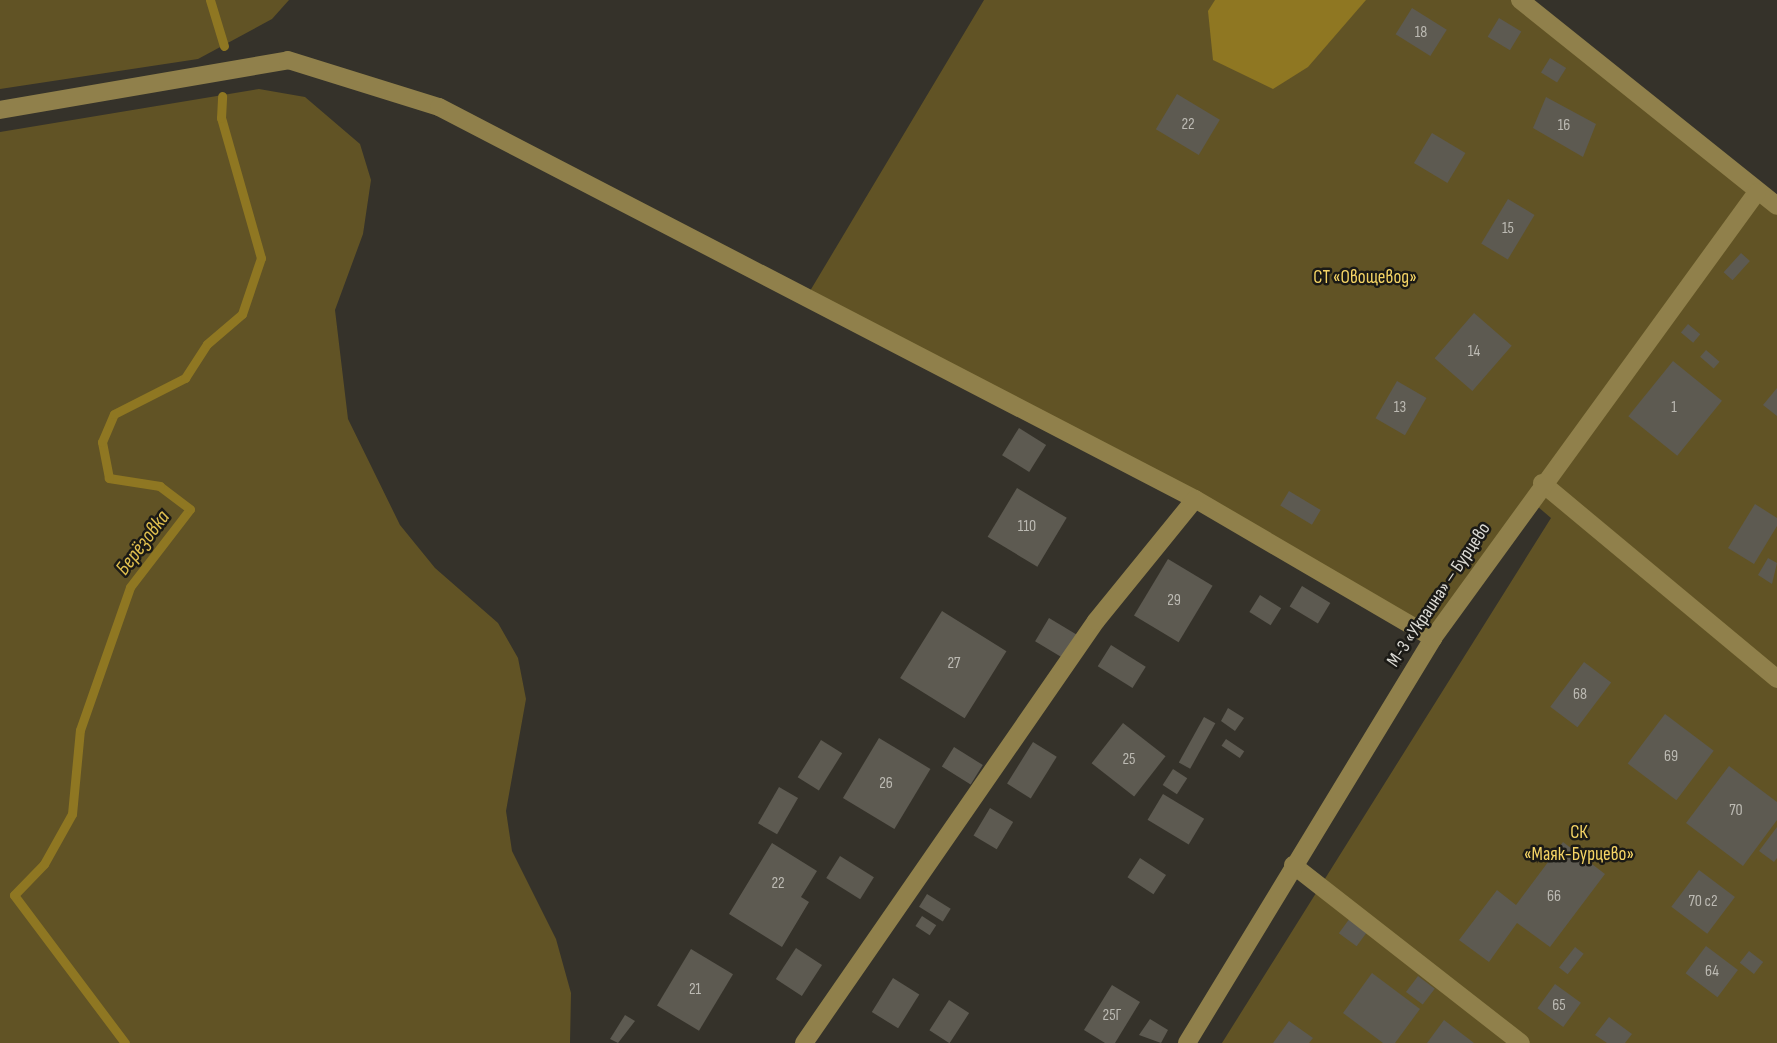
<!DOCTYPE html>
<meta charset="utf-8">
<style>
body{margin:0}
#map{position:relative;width:1777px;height:1043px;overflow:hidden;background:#35322a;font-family:"Sofia Sans Condensed",sans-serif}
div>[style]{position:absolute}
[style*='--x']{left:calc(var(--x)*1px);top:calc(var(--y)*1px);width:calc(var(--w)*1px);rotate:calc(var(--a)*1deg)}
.green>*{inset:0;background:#615325}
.water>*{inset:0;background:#8f7722}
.stream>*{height:9px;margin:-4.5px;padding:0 4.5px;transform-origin:4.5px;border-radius:4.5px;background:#8f7722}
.building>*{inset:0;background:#5d5a51;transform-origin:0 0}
.minor>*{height:18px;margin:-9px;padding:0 9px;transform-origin:9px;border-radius:9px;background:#90804b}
span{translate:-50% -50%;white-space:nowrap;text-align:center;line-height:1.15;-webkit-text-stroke:5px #1b1a16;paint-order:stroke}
.number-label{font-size:16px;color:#bcbab3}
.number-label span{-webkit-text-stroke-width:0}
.park-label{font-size:19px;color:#f5d465}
.street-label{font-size:19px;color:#dbdad4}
.water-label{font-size:21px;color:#e1c04f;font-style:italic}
</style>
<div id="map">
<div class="green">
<i style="clip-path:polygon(0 0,289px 0,272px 19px,198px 59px,0 89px)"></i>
<i style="clip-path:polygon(984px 0,1520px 0,1777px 206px,1777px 1043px,1222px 1043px,1551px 518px,1530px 500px,1433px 638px,807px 296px)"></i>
<i style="clip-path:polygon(259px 89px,305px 97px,360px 144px,371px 180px,363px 234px,335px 310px,348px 419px,400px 525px,435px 568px,498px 623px,518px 658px,526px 699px,506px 811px,512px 851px,556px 939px,571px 993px,570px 1043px,0 1043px,0 132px)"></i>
</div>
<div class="water">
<i style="clip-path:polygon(1215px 0,1366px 0,1308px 67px,1273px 89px,1213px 60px,1208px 11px)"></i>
</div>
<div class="stream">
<i style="--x:210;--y:0;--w:48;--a:73.1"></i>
<i style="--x:125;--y:1043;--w:185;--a:-126.9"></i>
<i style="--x:14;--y:895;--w:43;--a:-45.9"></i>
<i style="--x:44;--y:864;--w:57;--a:-60.8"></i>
<i style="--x:72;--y:814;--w:84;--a:-84.6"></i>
<i style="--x:80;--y:730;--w:151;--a:-70.7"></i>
<i style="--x:130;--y:587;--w:98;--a:-52.4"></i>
<i style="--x:190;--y:509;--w:38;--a:-143"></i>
<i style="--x:160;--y:486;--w:52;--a:-171.1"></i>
<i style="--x:109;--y:478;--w:37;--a:-101"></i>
<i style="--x:102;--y:442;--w:30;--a:-67"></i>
<i style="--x:114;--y:414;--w:80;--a:-26.9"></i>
<i style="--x:185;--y:378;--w:40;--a:-57.1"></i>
<i style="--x:207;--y:344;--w:46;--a:-40.6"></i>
<i style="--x:242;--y:314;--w:59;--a:-71.3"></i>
<i style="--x:261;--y:258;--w:146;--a:-105.9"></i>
<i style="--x:221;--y:118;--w:22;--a:-87"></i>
</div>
<div class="building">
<i style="left:1412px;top:8px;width:41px;height:31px;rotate:32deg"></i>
<i style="left:1499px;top:18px;width:26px;height:22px;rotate:31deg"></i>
<i style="left:1550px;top:58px;width:19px;height:17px;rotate:32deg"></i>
<i style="left:1177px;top:94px;width:50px;height:41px;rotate:31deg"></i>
<i style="clip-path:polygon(1546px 97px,1596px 124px,1583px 157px,1533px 128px)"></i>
<i style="left:1432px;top:133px;width:39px;height:35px;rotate:31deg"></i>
<i style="left:1508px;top:199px;width:31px;height:52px;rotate:31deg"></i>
<i style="left:1741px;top:253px;width:12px;height:26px;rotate:42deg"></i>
<i style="left:1474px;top:313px;width:50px;height:60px;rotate:41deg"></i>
<i style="left:1688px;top:324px;width:16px;height:11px;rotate:40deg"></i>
<i style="left:1706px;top:350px;width:18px;height:9px;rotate:41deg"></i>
<i style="left:1673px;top:361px;width:63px;height:71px;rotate:39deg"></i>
<i style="left:1397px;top:381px;width:34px;height:43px;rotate:30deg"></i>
<i style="clip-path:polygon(1777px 388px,1777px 416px,1763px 405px)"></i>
<i style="left:1019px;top:428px;width:32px;height:32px;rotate:32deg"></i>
<i style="left:1017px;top:488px;width:58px;height:57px;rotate:31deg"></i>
<i style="left:1289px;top:491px;width:37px;height:17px;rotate:31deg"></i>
<i style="clip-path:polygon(1755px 504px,1777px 518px,1777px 526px,1754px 564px,1728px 548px)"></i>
<i style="clip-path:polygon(1768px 558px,1777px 563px,1772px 584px,1758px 575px)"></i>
<i style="left:1168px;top:559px;width:52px;height:66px;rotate:31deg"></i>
<i style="left:1302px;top:586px;width:33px;height:24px;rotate:31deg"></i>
<i style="left:1260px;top:595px;width:25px;height:20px;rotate:32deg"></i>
<i style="left:942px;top:611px;width:76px;height:79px;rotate:32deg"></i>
<i style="left:1049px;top:618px;width:33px;height:27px;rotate:31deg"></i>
<i style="left:1111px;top:645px;width:41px;height:25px;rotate:32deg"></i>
<i style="left:1584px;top:662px;width:34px;height:56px;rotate:37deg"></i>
<i style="clip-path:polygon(1228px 708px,1244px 718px,1235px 731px,1221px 721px)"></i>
<i style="left:1665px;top:714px;width:61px;height:62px;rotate:37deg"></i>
<i style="left:1204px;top:717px;width:13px;height:52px;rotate:29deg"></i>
<i style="left:1123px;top:723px;width:54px;height:51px;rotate:38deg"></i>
<i style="left:879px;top:738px;width:60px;height:70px;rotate:31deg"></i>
<i style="left:1226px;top:739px;width:22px;height:8px;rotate:34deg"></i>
<i style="left:821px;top:740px;width:25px;height:44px;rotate:32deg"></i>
<i style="left:1033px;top:742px;width:28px;height:49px;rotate:32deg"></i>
<i style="left:954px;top:747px;width:34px;height:23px;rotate:32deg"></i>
<i style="clip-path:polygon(1729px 766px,1777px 802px,1777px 820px,1743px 866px,1686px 823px)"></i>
<i style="left:1173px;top:769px;width:17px;height:19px;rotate:33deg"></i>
<i style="left:779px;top:787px;width:22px;height:42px;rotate:30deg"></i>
<i style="left:1163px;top:794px;width:48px;height:30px;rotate:31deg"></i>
<i style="left:990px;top:808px;width:27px;height:32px;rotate:31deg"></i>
<i style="clip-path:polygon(1777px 827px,1777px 858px,1774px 862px,1759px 851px)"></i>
<i style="clip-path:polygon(1563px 842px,1605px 874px,1550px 947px,1517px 923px,1489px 962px,1459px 940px,1497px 890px,1516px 905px)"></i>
<i style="clip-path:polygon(772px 843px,817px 871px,801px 897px,809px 902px,782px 947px,729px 914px)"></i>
<i style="left:840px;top:856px;width:40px;height:26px;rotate:32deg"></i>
<i style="left:1140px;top:858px;width:31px;height:23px;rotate:33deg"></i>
<i style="left:1699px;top:870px;width:45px;height:46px;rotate:37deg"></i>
<i style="left:927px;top:894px;width:28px;height:15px;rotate:32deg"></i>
<i style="left:922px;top:916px;width:17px;height:12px;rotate:33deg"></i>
<i style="left:1350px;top:918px;width:22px;height:19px;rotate:36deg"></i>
<i style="left:1706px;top:946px;width:40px;height:34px;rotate:37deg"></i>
<i style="left:1575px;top:947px;width:11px;height:26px;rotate:38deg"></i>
<i style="left:796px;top:948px;width:31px;height:37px;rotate:33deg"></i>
<i style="left:691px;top:949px;width:49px;height:66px;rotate:31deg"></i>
<i style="left:1749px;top:951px;width:18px;height:15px;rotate:38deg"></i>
<i style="clip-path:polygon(1372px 973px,1420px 1009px,1395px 1043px,1383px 1043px,1343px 1013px)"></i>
<i style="left:1418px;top:976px;width:21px;height:20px;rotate:37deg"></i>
<i style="left:893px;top:978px;width:31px;height:40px;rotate:32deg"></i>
<i style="left:1555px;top:984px;width:32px;height:30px;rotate:36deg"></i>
<i style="clip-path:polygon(1112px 985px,1140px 1002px,1115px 1043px,1105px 1043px,1084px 1030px)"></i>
<i style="left:949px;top:1000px;width:24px;height:36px;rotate:33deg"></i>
<i style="clip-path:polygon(625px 1015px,635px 1021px,618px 1043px,610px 1039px)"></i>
<i style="clip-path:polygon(1609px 1017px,1632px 1034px,1625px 1043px,1607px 1043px,1595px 1035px)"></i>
<i style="clip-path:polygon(1150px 1019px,1168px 1030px,1161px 1043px,1139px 1035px)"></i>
<i style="clip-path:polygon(1444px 1020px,1474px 1043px,1427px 1043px)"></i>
<i style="clip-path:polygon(1289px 1021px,1313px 1038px,1309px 1043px,1273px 1043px)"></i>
</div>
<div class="minor">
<i style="--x:1520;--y:0;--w:329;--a:38.7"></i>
<i style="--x:0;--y:110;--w:292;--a:-9.8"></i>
<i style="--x:288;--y:60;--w:158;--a:17.3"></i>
<i style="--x:439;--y:107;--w:852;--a:27.41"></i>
<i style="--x:1195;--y:499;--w:276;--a:30.3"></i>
<i style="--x:1542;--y:483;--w:306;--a:39.8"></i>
<i style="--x:1293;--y:865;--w:289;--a:38"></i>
<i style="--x:804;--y:1043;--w:513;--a:-55.32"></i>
<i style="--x:1096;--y:621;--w:157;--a:-50.9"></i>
<i style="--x:1187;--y:1043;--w:474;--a:-58.7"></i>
<i style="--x:1433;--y:638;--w:551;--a:-54"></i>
</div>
<div class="number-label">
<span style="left:1421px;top:33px">18</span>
<span style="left:1188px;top:125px">22</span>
<span style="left:1564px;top:126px">16</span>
<span style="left:1508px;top:229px">15</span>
<span style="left:1474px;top:352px">14</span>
<span style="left:1400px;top:408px">13</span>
<span style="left:1674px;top:408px">1</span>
<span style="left:1027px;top:527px">110</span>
<span style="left:1174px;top:601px">29</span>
<span style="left:954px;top:664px">27</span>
<span style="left:1580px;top:695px">68</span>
<span style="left:1671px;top:757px">69</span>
<span style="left:1129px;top:760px">25</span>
<span style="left:886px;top:784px">26</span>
<span style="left:1736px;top:811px">70</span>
<span style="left:778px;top:884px">22</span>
<span style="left:1554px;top:897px">66</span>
<span style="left:1703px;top:902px">70 с2</span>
<span style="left:1712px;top:972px">64</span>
<span style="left:695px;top:990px">21</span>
<span style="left:1559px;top:1006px">65</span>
<span style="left:1112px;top:1016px">25Г</span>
</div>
<div class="park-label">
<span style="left:1365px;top:278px">СТ «Овощевод»</span>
<span style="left:1579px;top:844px">СК<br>«Маяк-Бурцево»</span>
</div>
<div class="street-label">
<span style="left:1439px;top:595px;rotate:-56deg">М-3 «Украина» – Бурцево</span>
</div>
<div class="water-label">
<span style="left:143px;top:543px;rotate:-53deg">Берёзовка</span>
</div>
</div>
